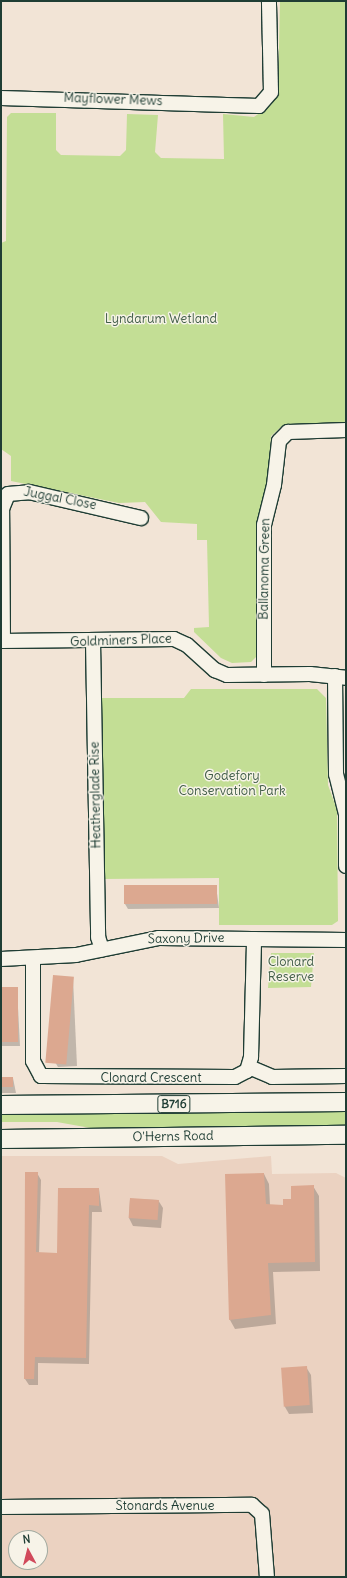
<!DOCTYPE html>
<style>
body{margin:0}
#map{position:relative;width:347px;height:1578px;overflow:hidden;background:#f2e4d6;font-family:Delius,sans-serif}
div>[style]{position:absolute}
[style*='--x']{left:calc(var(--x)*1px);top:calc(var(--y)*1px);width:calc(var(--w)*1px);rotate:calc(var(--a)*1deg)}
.built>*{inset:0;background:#ebd2c1}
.green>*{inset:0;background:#c3de95}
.shadow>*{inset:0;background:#0003}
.building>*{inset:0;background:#dca890;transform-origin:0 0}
.roads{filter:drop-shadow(1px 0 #1f3d34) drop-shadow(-1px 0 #1f3d34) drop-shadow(0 1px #1f3d34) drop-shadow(0 -1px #1f3d34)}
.minor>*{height:14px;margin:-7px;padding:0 7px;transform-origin:7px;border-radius:7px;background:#f7f3e8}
.major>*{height:18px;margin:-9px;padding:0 9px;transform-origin:9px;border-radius:9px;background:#f7f3e8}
span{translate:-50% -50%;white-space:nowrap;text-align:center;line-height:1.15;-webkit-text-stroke:3px #f7f3e8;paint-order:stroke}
.shield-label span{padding:1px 3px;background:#f7f3e8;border:1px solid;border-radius:3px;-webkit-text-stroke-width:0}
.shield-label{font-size:12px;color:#1f3d34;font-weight:700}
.street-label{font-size:13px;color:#1f3d34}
.park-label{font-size:13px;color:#405d47}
.frame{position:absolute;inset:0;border:2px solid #1f3d34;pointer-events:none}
.north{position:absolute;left:8px;top:1530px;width:40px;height:40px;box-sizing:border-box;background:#f7f3e8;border:1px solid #a1aaa0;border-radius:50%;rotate:353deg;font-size:11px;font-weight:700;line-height:16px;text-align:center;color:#1f3d34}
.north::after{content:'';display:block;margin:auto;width:14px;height:18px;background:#d1495b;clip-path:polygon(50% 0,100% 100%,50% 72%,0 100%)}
</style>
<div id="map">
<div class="built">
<i style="clip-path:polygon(evenodd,1px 1156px,162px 1156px,178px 1164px,271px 1156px,272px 1174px,336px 1173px,346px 1178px,346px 1577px,1px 1577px,1px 1156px,16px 1538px,40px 1538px,40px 1562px,16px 1562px,16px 1538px)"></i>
</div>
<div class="green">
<i style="clip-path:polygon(280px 1px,346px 1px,346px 424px,282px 426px,271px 436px,267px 490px,258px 524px,257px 656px,251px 662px,232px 663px,221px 658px,194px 632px,194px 628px,209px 627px,207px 540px,197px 540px,197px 524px,161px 522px,145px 502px,119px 503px,11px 481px,11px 456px,1px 449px,1px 243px,6px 241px,7px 117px,11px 113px,56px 113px,56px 150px,61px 155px,120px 156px,126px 150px,127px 114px,158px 115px,155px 152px,161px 158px,224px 159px,223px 114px,254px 117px,271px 105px,278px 93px)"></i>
<i style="clip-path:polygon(191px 689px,317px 689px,326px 698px,328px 785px,337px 810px,338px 921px,332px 925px,219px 925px,219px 878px,102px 879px,99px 698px,184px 698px)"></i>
<i style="clip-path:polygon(271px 953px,314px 953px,311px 987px,268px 988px)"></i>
<i style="clip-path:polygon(346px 1105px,346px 1127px,96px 1129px,57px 1122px,1px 1122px,1px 1109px)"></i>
</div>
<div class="shadow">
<i style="clip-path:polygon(216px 886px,219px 908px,128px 909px,125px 904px)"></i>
<i style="clip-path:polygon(73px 978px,77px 1066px,58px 1067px,55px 1062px)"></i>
<i style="clip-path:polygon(17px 988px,20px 1046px,1px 1046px,1px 989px)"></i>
<i style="clip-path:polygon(13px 1078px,16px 1093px,1px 1093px,1px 1079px)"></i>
<i style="clip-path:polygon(37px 1173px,41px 1180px,39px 1253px,58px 1254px,99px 1189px,102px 1212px,92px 1212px,89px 1364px,38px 1363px,38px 1385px,29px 1385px,25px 1379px)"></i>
<i style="clip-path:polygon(264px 1174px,269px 1184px,270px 1205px,284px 1206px,313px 1186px,319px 1196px,320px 1271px,273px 1272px,276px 1324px,235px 1329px,230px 1320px)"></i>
<i style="clip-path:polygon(130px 1199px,158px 1200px,163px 1208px,161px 1228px,133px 1226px,129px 1218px)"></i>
<i style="clip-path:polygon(306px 1367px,311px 1375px,313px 1413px,289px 1414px,285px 1407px,282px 1369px)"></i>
</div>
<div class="building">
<i style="left:124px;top:885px;width:93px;height:19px"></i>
<i style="left:53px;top:975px;width:21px;height:88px;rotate:5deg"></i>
<i style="left:1px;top:987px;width:17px;height:55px"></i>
<i style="left:1px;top:1077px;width:12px;height:10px"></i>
<i style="clip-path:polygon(25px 1172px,38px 1172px,36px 1252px,57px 1253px,58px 1188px,99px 1188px,99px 1206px,89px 1205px,86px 1358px,35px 1357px,34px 1379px,24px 1379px)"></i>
<i style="clip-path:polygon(264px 1173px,266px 1204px,283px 1205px,283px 1199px,291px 1199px,291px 1186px,314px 1185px,315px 1262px,268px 1263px,271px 1315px,229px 1320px,225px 1174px)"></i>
<i style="left:130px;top:1198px;width:29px;height:20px;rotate:4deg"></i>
<i style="left:307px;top:1366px;width:39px;height:26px;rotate:86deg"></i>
</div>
<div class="roads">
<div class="minor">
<i style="--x:1;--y:98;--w:258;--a:1.8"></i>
<i style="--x:259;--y:106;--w:18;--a:-49"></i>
<i style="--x:271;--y:92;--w:91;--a:-91.3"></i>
<i style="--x:1;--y:641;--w:173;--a:-0.7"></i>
<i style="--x:174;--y:639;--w:14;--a:25"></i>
<i style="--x:187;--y:645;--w:38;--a:42"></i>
<i style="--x:215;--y:670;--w:13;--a:23"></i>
<i style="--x:227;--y:675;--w:83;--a:-0.7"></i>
<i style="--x:310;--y:674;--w:36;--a:6"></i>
<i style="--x:3;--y:641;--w:132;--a:-90.4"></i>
<i style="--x:2;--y:509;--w:16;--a:-68"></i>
<i style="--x:8;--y:494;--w:21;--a:-5"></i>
<i style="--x:29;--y:492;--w:115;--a:13.1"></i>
<i style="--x:93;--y:641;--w:296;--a:89"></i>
<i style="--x:98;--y:937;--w:13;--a:72"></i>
<i style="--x:264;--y:675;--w:150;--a:-90"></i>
<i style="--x:264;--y:525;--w:41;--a:-76"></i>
<i style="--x:274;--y:485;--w:44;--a:-83.5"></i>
<i style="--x:279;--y:441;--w:13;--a:-45"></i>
<i style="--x:288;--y:432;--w:58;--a:-2"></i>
<i style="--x:335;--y:676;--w:98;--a:89.4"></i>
<i style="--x:336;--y:774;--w:41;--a:76"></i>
<i style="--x:346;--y:814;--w:52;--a:90"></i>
<i style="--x:33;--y:958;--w:103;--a:90"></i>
<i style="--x:33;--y:1061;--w:17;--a:62"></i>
<i style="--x:41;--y:1076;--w:194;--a:0.3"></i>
<i style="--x:235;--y:1077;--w:13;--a:-27"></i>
<i style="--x:247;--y:1071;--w:15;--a:-74"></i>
<i style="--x:251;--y:1057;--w:118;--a:-88.5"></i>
<i style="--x:1;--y:959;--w:75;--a:-3.1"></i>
<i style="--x:76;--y:955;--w:85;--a:-11.6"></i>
<i style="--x:159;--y:938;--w:187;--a:0.6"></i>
<i style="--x:249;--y:1067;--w:25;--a:23"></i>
<i style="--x:272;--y:1077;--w:74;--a:-0.8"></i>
<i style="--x:1;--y:1507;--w:251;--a:-0.5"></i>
<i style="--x:252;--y:1505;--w:13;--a:42"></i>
<i style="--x:262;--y:1514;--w:63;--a:85.5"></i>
</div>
<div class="major">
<i style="--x:1;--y:1105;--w:345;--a:-0.5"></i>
<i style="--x:1;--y:1139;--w:345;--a:-0.7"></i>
</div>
</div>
<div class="shield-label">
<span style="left:174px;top:1104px">B716</span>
</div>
<div class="street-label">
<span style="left:113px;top:100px;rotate:2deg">Mayflower Mews</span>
<span style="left:60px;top:499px;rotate:11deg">Juggal Close</span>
<span style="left:265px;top:569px;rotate:-89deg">Ballanoma Green</span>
<span style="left:121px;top:641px;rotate:-2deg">Goldminers Place</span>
<span style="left:96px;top:795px;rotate:-91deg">Heatherglade Rise</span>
<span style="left:186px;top:939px;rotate:-1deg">Saxony Drive</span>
<span style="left:151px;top:1078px">Clonard Crescent</span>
<span style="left:173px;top:1137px;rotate:-1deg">O'Herns Road</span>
<span style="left:165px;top:1506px">Stonards Avenue</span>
</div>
<div class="park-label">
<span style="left:161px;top:319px">Lyndarum Wetland</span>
<span style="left:232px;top:784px">Godefory<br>Conservation Park</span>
<span style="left:291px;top:970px">Clonard<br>Reserve</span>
</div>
<div class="frame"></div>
<div class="north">N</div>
</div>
